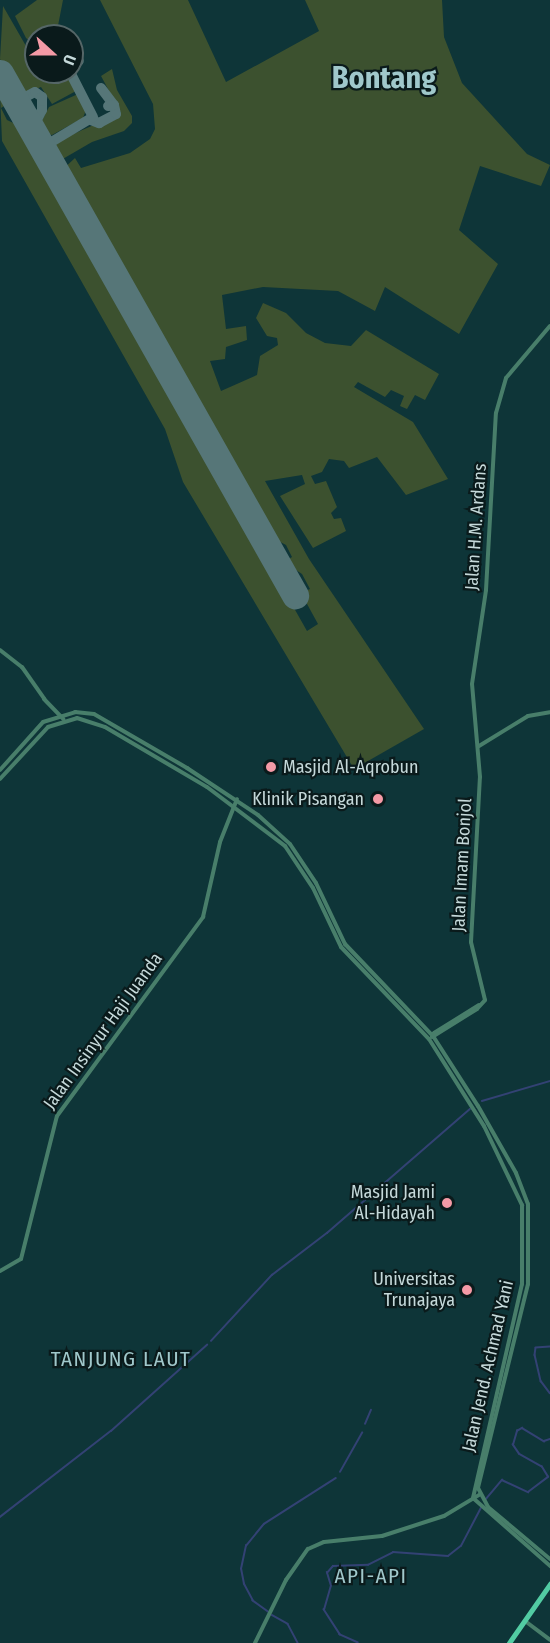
<!DOCTYPE html>
<style>
body{margin:0}
#map{position:relative;width:550px;height:1643px;overflow:hidden;background:#0e3538;font-family:"Fira Sans Condensed",sans-serif}
div>[style]{position:absolute}
[style*='--x']{left:calc(var(--x)*1px);top:calc(var(--y)*1px);width:calc(var(--w)*1px);rotate:calc(var(--a)*1deg)}
.green>*{inset:0;background:#3c512f}
.stream>*{height:1.5px;margin:-0.75px;padding:0 0.75px;transform-origin:0.75px;border-radius:0.75px;background:#334274}
.taxiway>*{height:10px;margin:-5px;padding:0 5px;transform-origin:5px;border-radius:5px;background:#567678}
.runway>*{height:27px;margin:-13.5px;padding:0 13.5px;transform-origin:13.5px;border-radius:13.5px;background:#567678}
.minor>*{height:4px;margin:-2px;padding:0 2px;transform-origin:2px;border-radius:2px;background:#487e6a}
.major>*{height:4.5px;margin:-2.25px;padding:0 2.25px;transform-origin:2.25px;border-radius:2.25px;background:#52cca3}
.dots>*{width:16px;height:16px;translate:-50% -50%;box-sizing:border-box;border:3px solid #0a1a1b;border-radius:50%}
span{translate:-50% -50%;white-space:nowrap;text-align:center;line-height:1.15;-webkit-text-stroke:4.5px #0a1a1b;paint-order:stroke}
.street-label{font-size:18px;color:#c5d9da}
.poi-label{font-size:18px;color:#c5d9da}
.left{translate:0 -50%;text-align:left}
.right{translate:-100% -50%;text-align:right}
.quarter-label{font-size:21px;color:#a0c8cb;letter-spacing:1.5px}
.town-label{font-size:30px;color:#a0c8cb;font-weight:700}
.north{position:absolute;left:24px;top:24px;width:60px;height:60px;box-sizing:border-box;background:#0a1a1b;border:2px solid #556667;border-radius:50%;rotate:111deg;font-size:16px;font-weight:700;line-height:24px;text-align:center;color:#c5d9da}
.north::after{content:'';display:block;margin:auto;width:21px;height:27px;background:#f49aa6;clip-path:polygon(50% 0,100% 100%,50% 72%,0 100%)}
</style>
<div id="map">
<div class="green">
<i style="clip-path:polygon(37px 0,63px 0,56px 36px,36px 36px,36px 46px,26px 38px,15px 16px)"></i>
<i style="clip-path:polygon(100px 0,188px 0,226px 82px,319px 31px,305px 0,442px 0,444px 37px,462px 83px,527px 154px,550px 165px,541px 186px,480px 166px,459px 230px,498px 264px,459px 334px,385px 287px,375px 311px,338px 291px,263px 287px,222px 295px,226px 329px,246px 326px,247px 340px,226px 347px,225px 359px,210px 361px,221px 391px,257px 375px,260px 356px,278px 345px,277px 338px,267px 336px,256px 318px,263px 303px,286px 313px,306px 333px,325px 343px,351px 346px,366px 330px,439px 374px,425px 400px,415px 395px,407px 409px,400px 406px,404px 396px,391px 390px,385px 397px,358px 382px,354px 387px,413px 422px,448px 479px,406px 495px,377px 457px,349px 468px,344px 461px,329px 459px,322px 472px,311px 476px,315px 484px,326px 481px,337px 507px,331px 513px,334px 519px,341px 518px,346px 531px,313px 548px,280px 496px,305px 484px,302px 475px,265px 481px,309px 559px,424px 729px,354px 769px,183px 482px,165px 429px,2px 141px,0 95px,9px 103px,1px 108px,7px 120px,22px 127px,307px 631px,318px 624px,301px 593px,310px 589px,302px 574px,284px 562px,292px 557px,286px 545px,269px 536px,62px 170px,75px 158px,81px 168px,130px 153px,150px 139px,155px 129px,153px 104px)"></i>
<i style="clip-path:polygon(3px 6px,26px 46px,36px 51px,36px 72px,65px 72px,76px 91px,52px 104px,41px 87px,20px 95px,0 59px)"></i>
<i style="clip-path:polygon(112px 69px,117px 90px,132px 116px,132px 123px,124px 131px,92px 142px,61px 160px,56px 159px,52px 151px,55px 142px,121px 113px,101px 76px)"></i>
<i style="clip-path:polygon(78px 94px,86px 110px,83px 118px,52px 135px,41px 133px,38px 128px,49px 107px)"></i>
</div>
<div class="stream">
<i style="--x:482;--y:1101;--w:71;--a:-16.4"></i>
<i style="--x:211;--y:1341;--w:90;--a:-47.3"></i>
<i style="--x:272;--y:1275;--w:69;--a:-37.4"></i>
<i style="--x:327;--y:1233;--w:189;--a:-40.9"></i>
<i style="--x:550;--y:1347;--w:14;--a:176"></i>
<i style="--x:536;--y:1348;--w:7;--a:98"></i>
<i style="--x:535;--y:1355;--w:27;--a:77"></i>
<i style="--x:541;--y:1381;--w:15;--a:53"></i>
<i style="--x:365;--y:1424;--w:15;--a:-67"></i>
<i style="--x:340;--y:1472;--w:45;--a:-60.6"></i>
<i style="--x:486;--y:1499;--w:25;--a:-50"></i>
<i style="--x:502;--y:1480;--w:29;--a:25"></i>
<i style="--x:528;--y:1492;--w:25;--a:-37"></i>
<i style="--x:548;--y:1477;--w:12;--a:-121"></i>
<i style="--x:542;--y:1467;--w:26;--a:-151"></i>
<i style="--x:519;--y:1454;--w:11;--a:-124"></i>
<i style="--x:513;--y:1445;--w:15;--a:-74"></i>
<i style="--x:517;--y:1431;--w:6;--a:-31"></i>
<i style="--x:522;--y:1428;--w:26;--a:31"></i>
<i style="--x:544;--y:1441;--w:6;--a:-18"></i>
<i style="--x:0;--y:1517;--w:140;--a:-37.8"></i>
<i style="--x:111;--y:1431;--w:129;--a:-41.9"></i>
<i style="--x:268;--y:1612;--w:19;--a:-144"></i>
<i style="--x:253;--y:1601;--w:19;--a:-118"></i>
<i style="--x:244;--y:1584;--w:15;--a:-101"></i>
<i style="--x:241;--y:1569;--w:24;--a:-78"></i>
<i style="--x:246;--y:1546;--w:28;--a:-51"></i>
<i style="--x:264;--y:1524;--w:85;--a:-32.6"></i>
<i style="--x:272;--y:1615;--w:18;--a:29"></i>
<i style="--x:288;--y:1624;--w:21;--a:62"></i>
<i style="--x:358;--y:1643;--w:20;--a:-156"></i>
<i style="--x:340;--y:1635;--w:30;--a:-123"></i>
<i style="--x:324;--y:1610;--w:25;--a:-74"></i>
<i style="--x:331;--y:1586;--w:14;--a:-107"></i>
<i style="--x:327;--y:1573;--w:9;--a:-49"></i>
<i style="--x:333;--y:1566;--w:35;--a:-2"></i>
<i style="--x:368;--y:1565;--w:28;--a:-27"></i>
<i style="--x:393;--y:1552;--w:55;--a:4.2"></i>
<i style="--x:448;--y:1556;--w:16;--a:-38"></i>
<i style="--x:461;--y:1546;--w:45;--a:-62.3"></i>
</div>
<div class="taxiway">
<i style="--x:72;--y:55;--w:9;--a:41"></i>
<i style="--x:101;--y:88;--w:21;--a:53"></i>
<i style="--x:16;--y:102;--w:21;--a:-28"></i>
<i style="--x:35;--y:92;--w:9;--a:36"></i>
<i style="--x:42;--y:97;--w:13;--a:90"></i>
<i style="--x:42;--y:110;--w:22;--a:117"></i>
<i style="--x:91;--y:120;--w:9;--a:21"></i>
<i style="--x:99;--y:123;--w:19;--a:-28"></i>
<i style="--x:116;--y:114;--w:9;--a:-103"></i>
<i style="--x:114;--y:105;--w:6;--a:171"></i>
<i style="--x:37;--y:140;--w:12;--a:20"></i>
<i style="--x:48;--y:144;--w:10;--a:107"></i>
<i style="--x:48;--y:144;--w:52;--a:-31"></i>
<i style="--x:93;--y:117;--w:51;--a:-117.1"></i>
</div>
<div class="runway">
<i style="--x:0;--y:73;--w:600;--a:60.53"></i>
</div>
<div class="minor">
<i style="--x:0;--y:650;--w:28;--a:38"></i>
<i style="--x:22;--y:667;--w:39;--a:55"></i>
<i style="--x:44;--y:699;--w:28;--a:46"></i>
<i style="--x:479;--y:746;--w:57;--a:-31.5"></i>
<i style="--x:528;--y:716;--w:22;--a:-10"></i>
<i style="--x:0;--y:770;--w:64;--a:-48.1"></i>
<i style="--x:43;--y:722;--w:34;--a:-17"></i>
<i style="--x:75;--y:712;--w:19;--a:6"></i>
<i style="--x:94;--y:714;--w:108;--a:30.1"></i>
<i style="--x:187;--y:768;--w:85;--a:33.5"></i>
<i style="--x:258;--y:815;--w:43;--a:42.2"></i>
<i style="--x:290;--y:844;--w:47;--a:56.3"></i>
<i style="--x:316;--y:883;--w:68;--a:64.6"></i>
<i style="--x:345;--y:944;--w:127;--a:46.3"></i>
<i style="--x:433;--y:1036;--w:83;--a:57.3"></i>
<i style="--x:478;--y:1106;--w:77;--a:60.4"></i>
<i style="--x:516;--y:1173;--w:33;--a:69"></i>
<i style="--x:528;--y:1204;--w:80;--a:90"></i>
<i style="--x:528;--y:1284;--w:210;--a:103.8"></i>
<i style="--x:478;--y:1488;--w:21;--a:62"></i>
<i style="--x:488;--y:1507;--w:81;--a:40"></i>
<i style="--x:0;--y:779;--w:71;--a:-47.3"></i>
<i style="--x:48;--y:727;--w:30;--a:-17"></i>
<i style="--x:77;--y:718;--w:29;--a:18"></i>
<i style="--x:105;--y:727;--w:118;--a:30.5"></i>
<i style="--x:207;--y:787;--w:98;--a:37.1"></i>
<i style="--x:285;--y:846;--w:50;--a:56.3"></i>
<i style="--x:313;--y:888;--w:65;--a:64.6"></i>
<i style="--x:341;--y:947;--w:127;--a:46.3"></i>
<i style="--x:429;--y:1039;--w:103;--a:57.7"></i>
<i style="--x:484;--y:1126;--w:88;--a:64.3"></i>
<i style="--x:522;--y:1205;--w:79;--a:90"></i>
<i style="--x:522;--y:1284;--w:220;--a:102.9"></i>
<i style="--x:473;--y:1498;--w:103;--a:41.4"></i>
<i style="--x:434;--y:1033;--w:53;--a:-31.9"></i>
<i style="--x:432;--y:1037;--w:53;--a:-31.9"></i>
<i style="--x:477;--y:1009;--w:12;--a:-48"></i>
<i style="--x:485;--y:1000;--w:60;--a:-103.6"></i>
<i style="--x:471;--y:942;--w:165;--a:-86.9"></i>
<i style="--x:480;--y:777;--w:93;--a:-94.9"></i>
<i style="--x:472;--y:684;--w:95;--a:-81.5"></i>
<i style="--x:486;--y:590;--w:177;--a:-86.8"></i>
<i style="--x:496;--y:413;--w:36;--a:-74"></i>
<i style="--x:506;--y:378;--w:68;--a:-49.8"></i>
<i style="--x:0;--y:1271;--w:24;--a:-30"></i>
<i style="--x:21;--y:1259;--w:147;--a:-75.9"></i>
<i style="--x:57;--y:1116;--w:247;--a:-53.7"></i>
<i style="--x:203;--y:917;--w:77;--a:-77.2"></i>
<i style="--x:220;--y:842;--w:46;--a:-68.4"></i>
<i style="--x:525;--y:1621;--w:31;--a:37"></i>
<i style="--x:255;--y:1643;--w:70;--a:-63.8"></i>
<i style="--x:286;--y:1580;--w:38;--a:-55"></i>
<i style="--x:308;--y:1549;--w:17;--a:-24"></i>
<i style="--x:324;--y:1542;--w:58;--a:-5.9"></i>
<i style="--x:382;--y:1536;--w:65;--a:-17.9"></i>
<i style="--x:444;--y:1516;--w:41;--a:-31"></i>
</div>
<div class="major">
<i style="--x:509;--y:1643;--w:72;--a:-55.2"></i>
</div>
<div class="dots">
<i style="left:271px;top:767px;background:#f49aa6"></i>
<i style="left:378px;top:799px;background:#f49aa6"></i>
<i style="left:447px;top:1203px;background:#f49aa6"></i>
<i style="left:467px;top:1290px;background:#f49aa6"></i>
</div>
<div class="street-label">
<span style="left:476px;top:527px;rotate:-86deg">Jalan H.M. Ardans</span>
<span style="left:462px;top:865px;rotate:-87deg">Jalan Imam Bonjol</span>
<span style="left:103px;top:1031px;rotate:-54deg">Jalan Insinyur Haji Juanda</span>
<span style="left:488px;top:1366px;rotate:-77deg">Jalan Jend. Achmad Yani</span>
</div>
<div class="poi-label">
<span class="left" style="left:283px;top:767px">Masjid Al-Aqrobun</span>
<span class="right" style="left:364px;top:799px">Klinik Pisangan</span>
<span class="right" style="left:435px;top:1203px">Masjid Jami<br>Al-Hidayah</span>
<span class="right" style="left:455px;top:1290px">Universitas<br>Trunajaya</span>
</div>
<div class="quarter-label">
<span style="left:121px;top:1359px">TANJUNG LAUT</span>
<span style="left:371px;top:1576px">API-API</span>
</div>
<div class="town-label">
<span style="left:384px;top:78px">Bontang</span>
</div>
<div class="north">U</div>
</div>
